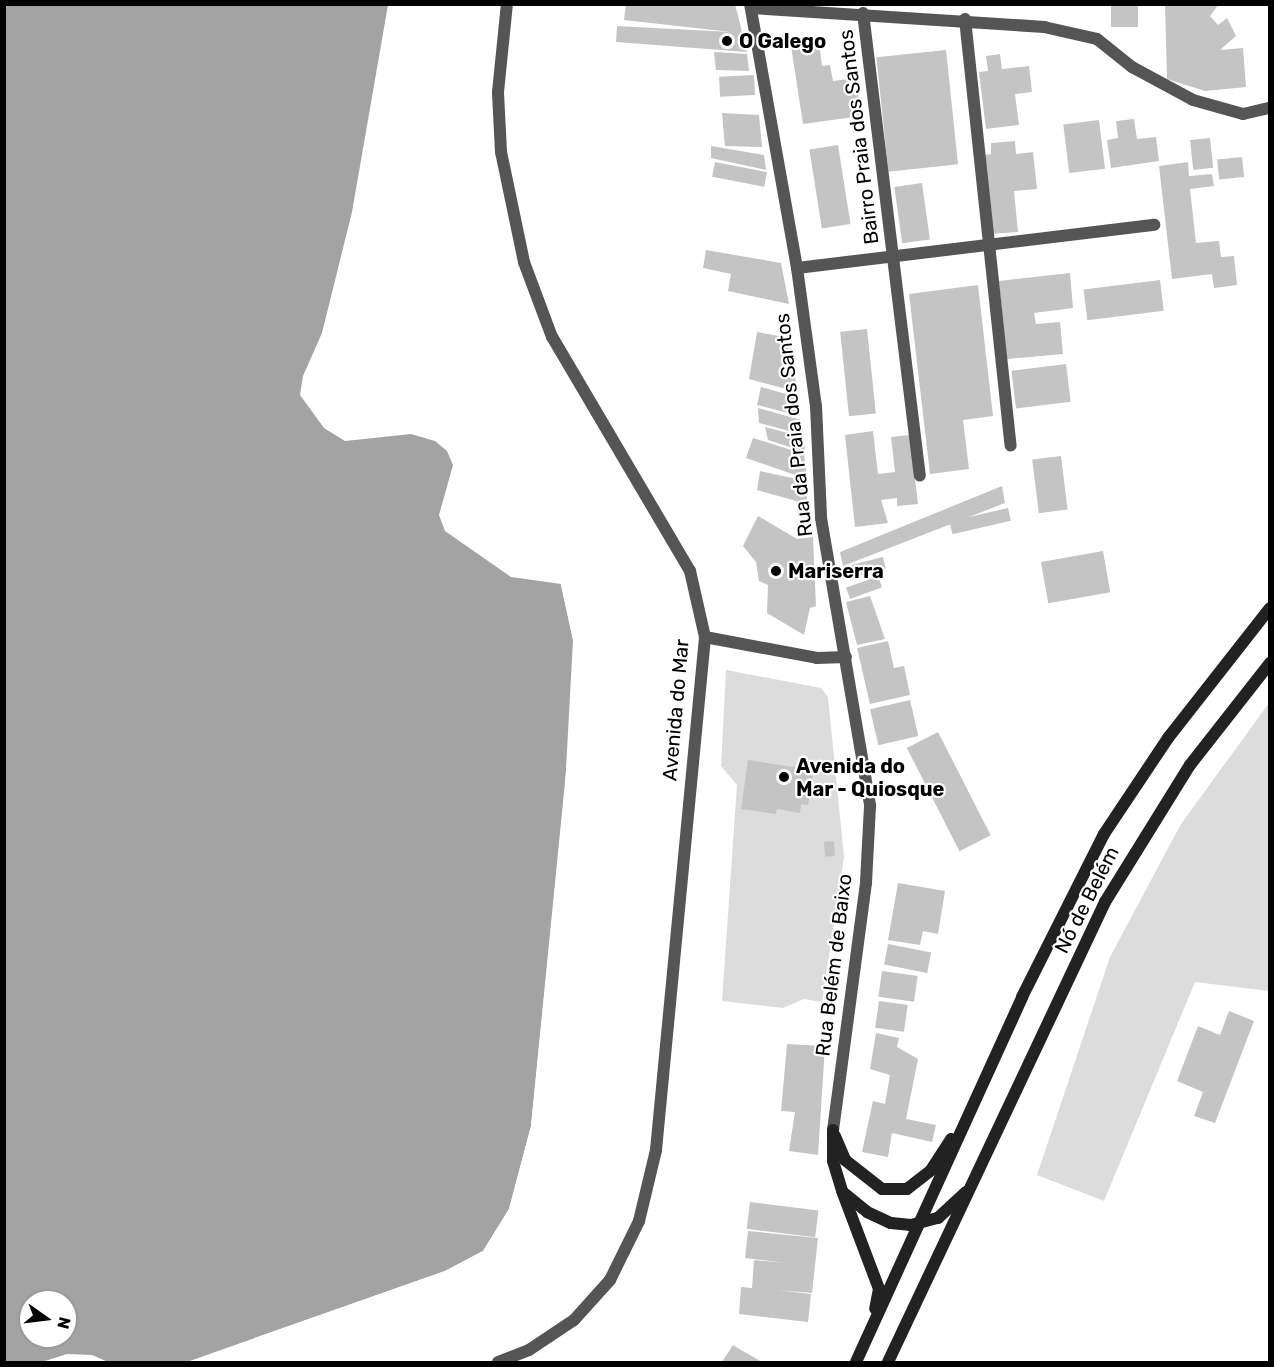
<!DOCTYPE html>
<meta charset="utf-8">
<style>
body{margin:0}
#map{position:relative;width:1274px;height:1367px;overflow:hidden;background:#fff;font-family:Rubik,sans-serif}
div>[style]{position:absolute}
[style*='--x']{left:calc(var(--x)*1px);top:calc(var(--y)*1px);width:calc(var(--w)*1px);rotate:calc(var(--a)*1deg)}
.green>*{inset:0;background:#dcdcdc}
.water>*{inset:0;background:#a3a3a3}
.pier>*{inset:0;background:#fff}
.building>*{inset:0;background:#c4c4c4;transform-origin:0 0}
.minor>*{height:12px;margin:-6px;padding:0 6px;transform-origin:6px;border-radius:6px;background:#555}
.secondary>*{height:12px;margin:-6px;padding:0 6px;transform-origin:6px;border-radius:6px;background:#222}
.dots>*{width:16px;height:16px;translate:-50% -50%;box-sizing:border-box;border:3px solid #fff;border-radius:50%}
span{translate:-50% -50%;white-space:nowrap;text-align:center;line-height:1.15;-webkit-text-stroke:4.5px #fff;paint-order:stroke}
.poi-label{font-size:20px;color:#000;font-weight:700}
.left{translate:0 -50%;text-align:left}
.street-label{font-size:20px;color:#000}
.frame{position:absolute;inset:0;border:6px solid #000;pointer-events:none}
.north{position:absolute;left:18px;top:1289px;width:60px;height:60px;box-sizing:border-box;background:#fff;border:2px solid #999;border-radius:50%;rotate:104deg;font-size:16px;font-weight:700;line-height:24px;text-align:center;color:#000}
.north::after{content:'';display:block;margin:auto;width:21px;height:27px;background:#000;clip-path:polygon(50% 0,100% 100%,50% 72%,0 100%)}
</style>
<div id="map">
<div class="green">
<i style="clip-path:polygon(726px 670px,821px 688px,828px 697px,844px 857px,822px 1002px,804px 999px,783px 1008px,722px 1001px,737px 785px,721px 766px)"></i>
<i style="clip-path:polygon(1269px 703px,1269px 991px,1195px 982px,1104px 1201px,1037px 1175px,1110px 957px,1181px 824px)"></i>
</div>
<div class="water">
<i style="clip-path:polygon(evenodd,5px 5px,388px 5px,352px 212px,322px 333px,303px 376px,300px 395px,324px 428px,345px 441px,411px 434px,435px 441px,447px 451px,453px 465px,439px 515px,445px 531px,511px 577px,561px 584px,573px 640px,565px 788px,531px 1126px,509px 1209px,483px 1251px,445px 1271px,187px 1362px,108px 1362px,92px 1355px,67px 1354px,42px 1362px,5px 1362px,5px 5px,30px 1301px,66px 1301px,66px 1337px,30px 1337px,30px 1301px)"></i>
</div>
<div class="pier">
<i style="clip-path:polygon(560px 581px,564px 583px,576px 640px,576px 701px,534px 1126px,512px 1211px,485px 1253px,446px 1273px,187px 1362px,445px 1271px,483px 1251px,509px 1209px,531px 1126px,573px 701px,573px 640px)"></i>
</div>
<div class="building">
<i style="clip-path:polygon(626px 4px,735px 4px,747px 52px,616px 42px,617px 26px,731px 32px,624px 20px)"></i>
<i style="left:1111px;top:4px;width:27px;height:23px"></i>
<i style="clip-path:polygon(1165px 4px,1219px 4px,1210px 16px,1218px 25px,1227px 18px,1236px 36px,1220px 50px,1243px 48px,1246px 87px,1205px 91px,1167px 79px)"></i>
<i style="clip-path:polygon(819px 42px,822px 66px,830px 65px,833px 81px,856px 78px,861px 116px,803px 124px,791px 46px)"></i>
<i style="left:946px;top:50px;width:115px;height:70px;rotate:84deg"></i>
<i style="clip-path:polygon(714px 52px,747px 54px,749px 71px,716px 70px)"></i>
<i style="clip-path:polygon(1000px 54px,1002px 69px,1029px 66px,1032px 92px,1015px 94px,1019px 125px,986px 129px,979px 72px,988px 71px,986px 56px)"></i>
<i style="left:754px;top:75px;width:20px;height:35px;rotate:87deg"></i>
<i style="clip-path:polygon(722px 113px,759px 115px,762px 147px,725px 146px)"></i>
<i style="clip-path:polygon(1134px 119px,1137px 139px,1156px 137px,1159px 161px,1111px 168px,1107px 140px,1118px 138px,1116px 121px)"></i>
<i style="left:1099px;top:120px;width:49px;height:36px;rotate:83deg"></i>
<i style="left:1210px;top:138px;width:30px;height:20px;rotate:84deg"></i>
<i style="clip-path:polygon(1015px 141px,1016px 154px,1033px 152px,1037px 189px,1014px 191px,1018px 232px,990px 234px,982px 155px,991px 154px,991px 143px)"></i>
<i style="left:838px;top:145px;width:80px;height:29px;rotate:81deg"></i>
<i style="clip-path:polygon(711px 146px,764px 155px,766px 170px,711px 158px)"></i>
<i style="left:1242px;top:157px;width:20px;height:25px;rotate:84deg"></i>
<i style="left:715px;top:162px;width:53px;height:15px;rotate:11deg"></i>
<i style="clip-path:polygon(1188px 162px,1189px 176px,1212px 174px,1214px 186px,1190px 189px,1196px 243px,1219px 241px,1221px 257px,1234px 256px,1237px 285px,1214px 288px,1212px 274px,1172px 279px,1159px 166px)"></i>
<i style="left:922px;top:183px;width:57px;height:28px;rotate:82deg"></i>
<i style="clip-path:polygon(706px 250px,781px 263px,789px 304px,728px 291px,731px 274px,703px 268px)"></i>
<i style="clip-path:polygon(1070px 273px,1073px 308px,1034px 313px,1036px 324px,1060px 322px,1063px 354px,1007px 359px,999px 281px)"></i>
<i style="left:1160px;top:280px;width:31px;height:77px;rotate:83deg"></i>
<i style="clip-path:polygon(978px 285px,993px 416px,963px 420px,969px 469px,930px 474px,909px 294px)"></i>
<i style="left:867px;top:329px;width:85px;height:27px;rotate:84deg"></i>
<i style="clip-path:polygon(757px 332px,790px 338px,797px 392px,749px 379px)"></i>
<i style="left:1066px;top:364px;width:38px;height:55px;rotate:83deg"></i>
<i style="clip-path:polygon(761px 387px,797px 397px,800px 416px,757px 405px)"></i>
<i style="clip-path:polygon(758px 408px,801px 420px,804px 435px,759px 423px)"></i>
<i style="clip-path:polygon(765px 427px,804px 437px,805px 452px,768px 440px)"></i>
<i style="clip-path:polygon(873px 431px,878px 474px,895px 472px,891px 437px,910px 435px,918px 504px,897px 506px,897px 498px,881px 500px,888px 523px,855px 527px,845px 435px)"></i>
<i style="clip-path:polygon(753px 438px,804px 454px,807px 479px,746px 458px)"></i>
<i style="left:1061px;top:456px;width:54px;height:29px;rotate:83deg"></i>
<i style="clip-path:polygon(760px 471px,806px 481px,807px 504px,757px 490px)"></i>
<i style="clip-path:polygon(1002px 486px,1005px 503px,843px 566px,840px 552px)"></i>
<i style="left:1008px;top:508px;width:13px;height:60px;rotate:77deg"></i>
<i style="clip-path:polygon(758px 516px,797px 539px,813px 537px,816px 606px,810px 608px,804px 635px,767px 613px,768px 585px,759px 581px,756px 562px,743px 546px)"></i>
<i style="left:1103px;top:551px;width:42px;height:63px;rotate:80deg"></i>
<i style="left:883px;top:557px;width:12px;height:44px;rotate:76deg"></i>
<i style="left:878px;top:576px;width:12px;height:34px;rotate:70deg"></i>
<i style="clip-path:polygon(870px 596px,885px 639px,857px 645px,846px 602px)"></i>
<i style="clip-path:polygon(888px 641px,894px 668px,904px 666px,910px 695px,870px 704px,857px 648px)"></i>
<i style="left:910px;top:700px;width:37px;height:41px;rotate:77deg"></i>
<i style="left:938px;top:732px;width:116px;height:35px;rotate:63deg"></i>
<i style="clip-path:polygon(748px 760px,807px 769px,806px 775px,813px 776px,808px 805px,801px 804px,800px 813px,777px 809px,776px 814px,741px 809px)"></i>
<i style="left:834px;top:841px;width:15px;height:10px;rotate:86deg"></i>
<i style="clip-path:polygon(898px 883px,945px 891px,938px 934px,923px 931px,920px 945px,888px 940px)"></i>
<i style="left:888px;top:944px;width:44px;height:21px;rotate:11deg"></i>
<i style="left:882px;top:971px;width:36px;height:26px;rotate:8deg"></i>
<i style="left:879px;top:1001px;width:29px;height:27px;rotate:8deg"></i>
<i style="clip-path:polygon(1229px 1011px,1254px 1021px,1215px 1123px,1194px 1116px,1203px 1092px,1177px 1081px,1198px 1026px,1220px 1035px)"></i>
<i style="clip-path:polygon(876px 1033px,899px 1038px,897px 1047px,918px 1059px,906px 1119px,936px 1125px,932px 1142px,892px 1133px,888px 1157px,862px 1152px,873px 1101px,885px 1104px,890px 1075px,870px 1069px)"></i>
<i style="clip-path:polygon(787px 1044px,825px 1046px,818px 1155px,789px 1151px,795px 1112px,781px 1111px)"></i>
<i style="left:750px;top:1202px;width:69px;height:27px;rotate:7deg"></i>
<i style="clip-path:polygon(748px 1231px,818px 1238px,812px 1293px,777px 1290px,811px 1294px,808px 1322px,739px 1314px,741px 1287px,752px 1288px,754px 1260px,786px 1263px,745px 1258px)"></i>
<i style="clip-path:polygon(733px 1345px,741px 1350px,762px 1362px,722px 1362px)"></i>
</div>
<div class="minor">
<i style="--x:750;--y:4;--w:268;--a:79.9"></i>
<i style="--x:797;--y:268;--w:139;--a:82.2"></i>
<i style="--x:816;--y:406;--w:112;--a:87.4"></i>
<i style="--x:821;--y:518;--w:292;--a:80.3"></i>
<i style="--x:870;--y:806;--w:77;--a:93"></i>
<i style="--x:866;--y:883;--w:249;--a:97.6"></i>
<i style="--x:751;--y:8;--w:294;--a:3.7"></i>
<i style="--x:1044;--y:27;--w:54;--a:12.8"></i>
<i style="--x:1097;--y:39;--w:45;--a:38.7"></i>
<i style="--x:1132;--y:67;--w:69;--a:28.4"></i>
<i style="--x:1193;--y:100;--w:52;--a:15.6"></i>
<i style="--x:1243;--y:114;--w:28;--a:-13"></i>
<i style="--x:863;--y:13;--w:466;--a:83"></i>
<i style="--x:965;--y:19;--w:429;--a:83.9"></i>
<i style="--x:797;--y:268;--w:360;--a:-6.9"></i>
<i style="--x:705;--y:637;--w:114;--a:10.6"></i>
<i style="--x:817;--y:658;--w:29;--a:-2"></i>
<i style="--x:498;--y:1362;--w:33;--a:-21"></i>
<i style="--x:529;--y:1350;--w:54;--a:-33.7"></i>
<i style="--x:574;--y:1320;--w:54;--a:-48"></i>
<i style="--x:610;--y:1280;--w:66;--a:-63.8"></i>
<i style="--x:639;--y:1221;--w:73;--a:-76.5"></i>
<i style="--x:656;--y:1150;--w:515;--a:-84.54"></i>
<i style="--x:705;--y:637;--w:68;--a:-102.8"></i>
<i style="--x:690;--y:571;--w:272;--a:-120.5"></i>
<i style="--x:552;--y:337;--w:80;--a:-110.5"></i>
<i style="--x:524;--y:262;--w:112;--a:-101.8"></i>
<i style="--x:501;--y:152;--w:60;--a:-92.9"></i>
<i style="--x:498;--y:92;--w:88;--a:-84.2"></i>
</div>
<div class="secondary">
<i style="--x:833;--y:1130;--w:31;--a:90"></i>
<i style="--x:833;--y:1161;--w:31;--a:73"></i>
<i style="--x:842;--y:1191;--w:105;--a:69.3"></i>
<i style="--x:879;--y:1289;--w:20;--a:101"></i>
<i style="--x:835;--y:1136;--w:26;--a:67"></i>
<i style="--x:845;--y:1160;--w:47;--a:38.1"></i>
<i style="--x:882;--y:1189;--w:25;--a:0"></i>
<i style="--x:907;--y:1189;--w:31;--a:-38"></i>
<i style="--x:931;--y:1170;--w:37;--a:-57"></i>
<i style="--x:845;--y:1194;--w:28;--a:39"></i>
<i style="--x:867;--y:1212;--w:26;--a:25"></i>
<i style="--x:891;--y:1223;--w:20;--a:6"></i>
<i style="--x:911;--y:1225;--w:28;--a:-15"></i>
<i style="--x:938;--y:1218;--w:38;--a:-43"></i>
<i style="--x:856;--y:1362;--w:401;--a:-65.5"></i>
<i style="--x:1022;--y:997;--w:182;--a:-63.3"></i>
<i style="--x:1104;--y:834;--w:115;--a:-56.3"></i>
<i style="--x:1168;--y:738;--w:165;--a:-51.9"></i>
<i style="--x:888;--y:1362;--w:509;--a:-64.74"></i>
<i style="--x:1105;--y:902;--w:161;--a:-58.2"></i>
<i style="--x:1190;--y:765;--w:130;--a:-51.9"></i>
</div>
<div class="dots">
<i style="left:727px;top:41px;background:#000"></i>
<i style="left:776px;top:571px;background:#000"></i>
<i style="left:784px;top:777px;background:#000"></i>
</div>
<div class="poi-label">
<span class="left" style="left:739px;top:41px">O Galego</span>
<span class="left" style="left:788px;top:571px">Mariserra</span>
<span class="left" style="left:796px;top:778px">Avenida do<br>Mar - Quiosque</span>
</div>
<div class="street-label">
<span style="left:859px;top:137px;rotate:-97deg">Bairro Praia dos Santos</span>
<span style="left:794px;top:425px;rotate:-96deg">Rua da Praia dos Santos</span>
<span style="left:676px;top:710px;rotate:-85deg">Avenida do Mar</span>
<span style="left:1087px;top:900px;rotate:-63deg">Nó de Belém</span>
<span style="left:834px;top:965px;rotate:-83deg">Rua Belém de Baixo</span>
</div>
<div class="frame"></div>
<div class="north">N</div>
</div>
